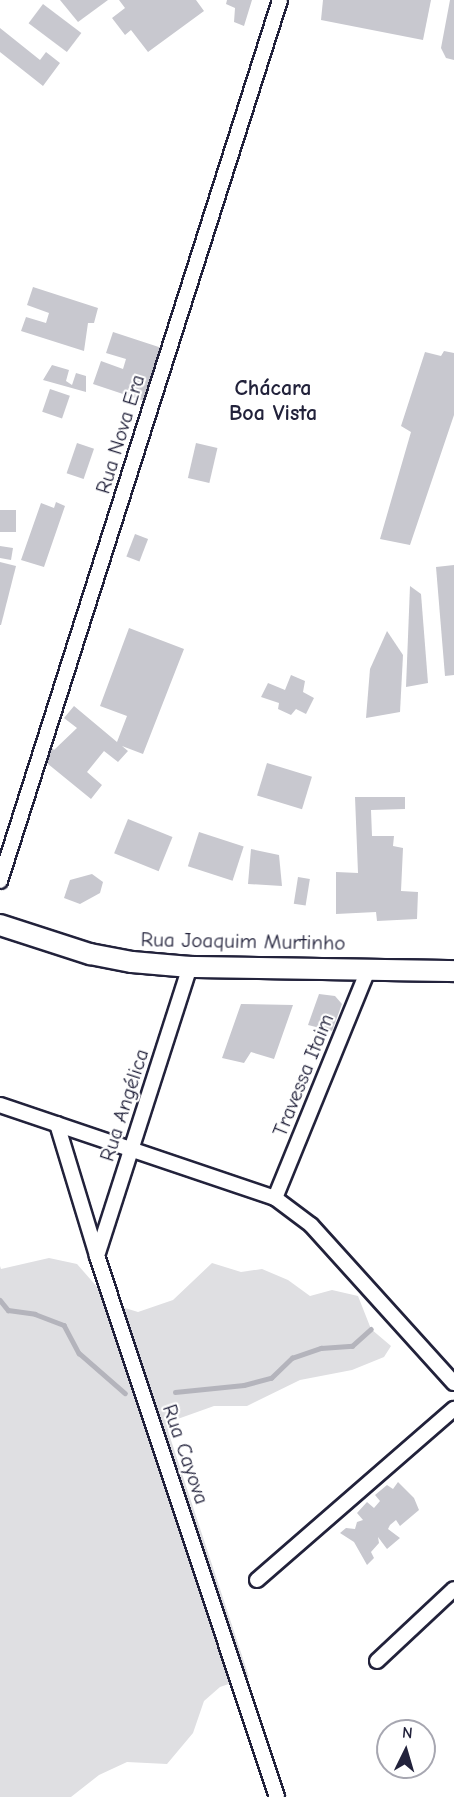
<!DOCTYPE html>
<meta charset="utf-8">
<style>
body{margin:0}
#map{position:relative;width:454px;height:1797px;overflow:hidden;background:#fff;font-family:"Comic Neue",sans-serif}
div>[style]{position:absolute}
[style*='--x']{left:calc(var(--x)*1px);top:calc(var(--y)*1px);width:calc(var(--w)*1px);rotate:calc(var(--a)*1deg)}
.green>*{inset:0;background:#dfdfe2}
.stream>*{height:4.5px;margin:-2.25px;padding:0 2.25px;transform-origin:2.25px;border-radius:2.25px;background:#b4b4bc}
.building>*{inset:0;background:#c8c8cf;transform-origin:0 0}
.roads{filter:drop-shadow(2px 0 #22223b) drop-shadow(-2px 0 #22223b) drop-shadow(0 2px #22223b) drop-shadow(0 -2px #22223b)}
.street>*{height:14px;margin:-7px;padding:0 7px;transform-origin:7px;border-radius:7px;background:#fff}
.secondary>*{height:20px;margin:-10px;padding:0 10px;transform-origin:10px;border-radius:10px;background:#fff}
span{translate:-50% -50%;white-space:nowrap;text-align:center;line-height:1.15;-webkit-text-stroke:4.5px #fff;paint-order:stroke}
.street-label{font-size:21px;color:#22223b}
.neighbourhood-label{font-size:22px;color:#22223b;font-weight:700}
.north{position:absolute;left:376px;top:1719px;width:60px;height:60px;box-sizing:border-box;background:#fff;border:2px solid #a7a7b1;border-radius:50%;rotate:5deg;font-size:16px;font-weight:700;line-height:24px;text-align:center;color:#22223b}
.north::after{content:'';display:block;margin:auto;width:21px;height:27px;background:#22223b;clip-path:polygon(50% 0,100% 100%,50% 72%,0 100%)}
</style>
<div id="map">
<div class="green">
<i style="clip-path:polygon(49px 1258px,77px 1264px,112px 1304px,138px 1312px,173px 1300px,212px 1263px,241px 1272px,262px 1269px,288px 1280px,310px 1296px,332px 1290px,358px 1296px,371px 1329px,391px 1346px,384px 1357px,352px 1370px,300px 1380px,247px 1406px,214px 1406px,172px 1421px,168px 1431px,249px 1677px,220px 1687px,204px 1701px,193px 1733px,167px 1764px,127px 1762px,99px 1775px,71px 1797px,0 1797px,0 1266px,1px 1269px)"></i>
</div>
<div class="stream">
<i style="--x:0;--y:1300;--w:13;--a:51"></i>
<i style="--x:8;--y:1310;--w:27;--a:8"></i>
<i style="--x:35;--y:1314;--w:31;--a:21"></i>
<i style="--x:64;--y:1325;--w:32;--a:62"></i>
<i style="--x:79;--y:1353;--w:61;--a:41"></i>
<i style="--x:175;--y:1392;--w:69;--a:-5.8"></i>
<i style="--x:244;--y:1385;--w:28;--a:-15"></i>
<i style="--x:271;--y:1378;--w:29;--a:-44"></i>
<i style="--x:292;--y:1358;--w:31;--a:-19"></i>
<i style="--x:321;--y:1348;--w:31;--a:-4"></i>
<i style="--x:352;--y:1346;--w:25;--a:-42"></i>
</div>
<div class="building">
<i style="clip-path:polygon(60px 0,108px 0,78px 22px)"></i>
<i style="clip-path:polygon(119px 0,196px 0,204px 11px,148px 52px,131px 30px,125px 35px,112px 18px,125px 8px)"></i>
<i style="clip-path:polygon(227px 0,252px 0,244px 26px,234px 22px,235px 8px,226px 4px)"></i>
<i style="clip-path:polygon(323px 0,431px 0,423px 40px,321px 20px)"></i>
<i style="clip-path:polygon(450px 0,454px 0,454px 60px,446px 58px,441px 48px)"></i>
<i style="left:43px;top:4px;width:48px;height:24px;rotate:37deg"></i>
<i style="clip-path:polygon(0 28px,40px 60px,46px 52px,60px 63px,43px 86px,0 52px)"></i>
<i style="clip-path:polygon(33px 287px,98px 308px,94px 323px,88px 323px,84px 351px,21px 331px,26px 317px,46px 323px,49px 313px,27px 305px)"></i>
<i style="clip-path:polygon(113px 332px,174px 352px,156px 405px,93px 384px,101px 361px,123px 369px,126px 359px,106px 353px)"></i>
<i style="clip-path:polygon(444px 351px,454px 353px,454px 415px,410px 545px,380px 539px,411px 432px,401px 426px,425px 352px,441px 356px)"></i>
<i style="clip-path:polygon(52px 365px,69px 370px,66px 381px,72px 385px,76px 373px,86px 376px,86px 392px,43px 380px)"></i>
<i style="left:50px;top:389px;width:21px;height:24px;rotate:19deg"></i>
<i style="left:77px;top:443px;width:18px;height:32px;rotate:19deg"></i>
<i style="left:196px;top:443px;width:22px;height:36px;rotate:13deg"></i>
<i style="clip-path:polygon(56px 502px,65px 506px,44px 567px,21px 560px,41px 503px,54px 508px)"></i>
<i style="left:0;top:510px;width:16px;height:22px"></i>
<i style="left:135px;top:534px;width:14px;height:24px;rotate:21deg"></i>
<i style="clip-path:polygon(0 546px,13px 548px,11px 560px,0 558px)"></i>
<i style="clip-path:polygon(0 562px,16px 566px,1px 625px,0 625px)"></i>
<i style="clip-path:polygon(454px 565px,454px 675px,445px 676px,436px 567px)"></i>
<i style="clip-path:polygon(410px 586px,421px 594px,428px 683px,406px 687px)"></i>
<i style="clip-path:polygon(129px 628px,184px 649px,143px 754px,122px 746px,128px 751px,118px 762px,104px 751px,87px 772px,102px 785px,91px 799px,37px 755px,47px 743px,54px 750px,77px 728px,64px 718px,74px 706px,117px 742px,127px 716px,100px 706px)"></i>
<i style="clip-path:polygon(387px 631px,403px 655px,400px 712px,366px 718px,370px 669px)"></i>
<i style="clip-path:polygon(291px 675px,305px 681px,303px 692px,314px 698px,306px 714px,296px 709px,291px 715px,278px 709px,279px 703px,261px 697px,268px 683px,285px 690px)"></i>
<i style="left:267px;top:763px;width:47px;height:34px;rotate:17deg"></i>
<i style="clip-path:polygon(355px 797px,405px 797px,405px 809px,371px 810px,372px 836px,394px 836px,393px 846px,403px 848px,401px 891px,418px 892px,417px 919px,377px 921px,376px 912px,336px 914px,336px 872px,358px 873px)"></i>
<i style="left:128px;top:819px;width:48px;height:37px;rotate:22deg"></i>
<i style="left:199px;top:832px;width:47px;height:36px;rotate:18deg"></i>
<i style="clip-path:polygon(251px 849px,279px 855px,282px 886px,248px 884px)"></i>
<i style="clip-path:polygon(92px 874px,103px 882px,100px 893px,80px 904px,64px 898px,70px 880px)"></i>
<i style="left:298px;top:877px;width:12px;height:27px;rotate:9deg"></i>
<i style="clip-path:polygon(319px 994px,335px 996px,342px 1004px,332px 1031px,308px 1025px)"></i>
<i style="clip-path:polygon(241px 1004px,293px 1005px,274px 1059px,251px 1052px,244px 1063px,222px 1058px)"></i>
<i style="clip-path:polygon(398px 1482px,414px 1498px,419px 1510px,400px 1526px,396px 1520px,390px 1525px,388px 1529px,400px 1538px,387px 1549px,378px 1537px,379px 1543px,371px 1552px,374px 1558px,367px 1565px,354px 1542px,340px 1533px,346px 1528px,355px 1529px,357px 1522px,363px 1520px,357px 1513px,367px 1502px,374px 1508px,380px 1501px,375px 1495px,387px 1485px,393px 1489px)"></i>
</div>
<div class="roads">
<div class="street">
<i style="--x:0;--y:881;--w:924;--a:-72.37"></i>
<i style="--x:0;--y:1105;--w:290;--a:18.7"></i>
<i style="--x:275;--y:1198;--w:45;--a:36.9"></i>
<i style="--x:311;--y:1225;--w:213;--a:47.9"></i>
<i style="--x:57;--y:1124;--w:138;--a:73.1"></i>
<i style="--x:97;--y:1256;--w:570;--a:71.6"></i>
<i style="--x:275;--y:1198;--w:248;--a:-67.8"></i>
<i style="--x:97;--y:1256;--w:304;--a:-72.2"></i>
<i style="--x:257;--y:1580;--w:261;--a:-41"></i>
<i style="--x:377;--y:1661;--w:105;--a:-43.1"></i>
</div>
<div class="secondary">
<i style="--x:0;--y:925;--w:95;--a:17.9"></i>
<i style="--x:90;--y:954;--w:43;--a:10.8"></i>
<i style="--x:132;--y:962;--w:58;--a:4.9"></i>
<i style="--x:190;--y:967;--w:264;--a:0.9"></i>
</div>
</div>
<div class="street-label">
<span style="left:120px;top:434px;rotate:-73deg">Rua Nova Era</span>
<span style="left:243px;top:941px;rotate:1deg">Rua Joaquim Murtinho</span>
<span style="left:303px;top:1075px;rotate:-68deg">Travessa Itaim</span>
<span style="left:124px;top:1105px;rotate:-72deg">Rua Angélica</span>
<span style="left:186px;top:1454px;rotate:71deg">Rua Cayova</span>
</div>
<div class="neighbourhood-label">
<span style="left:273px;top:401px">Chácara<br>Boa Vista</span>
</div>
<div class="north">N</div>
</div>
